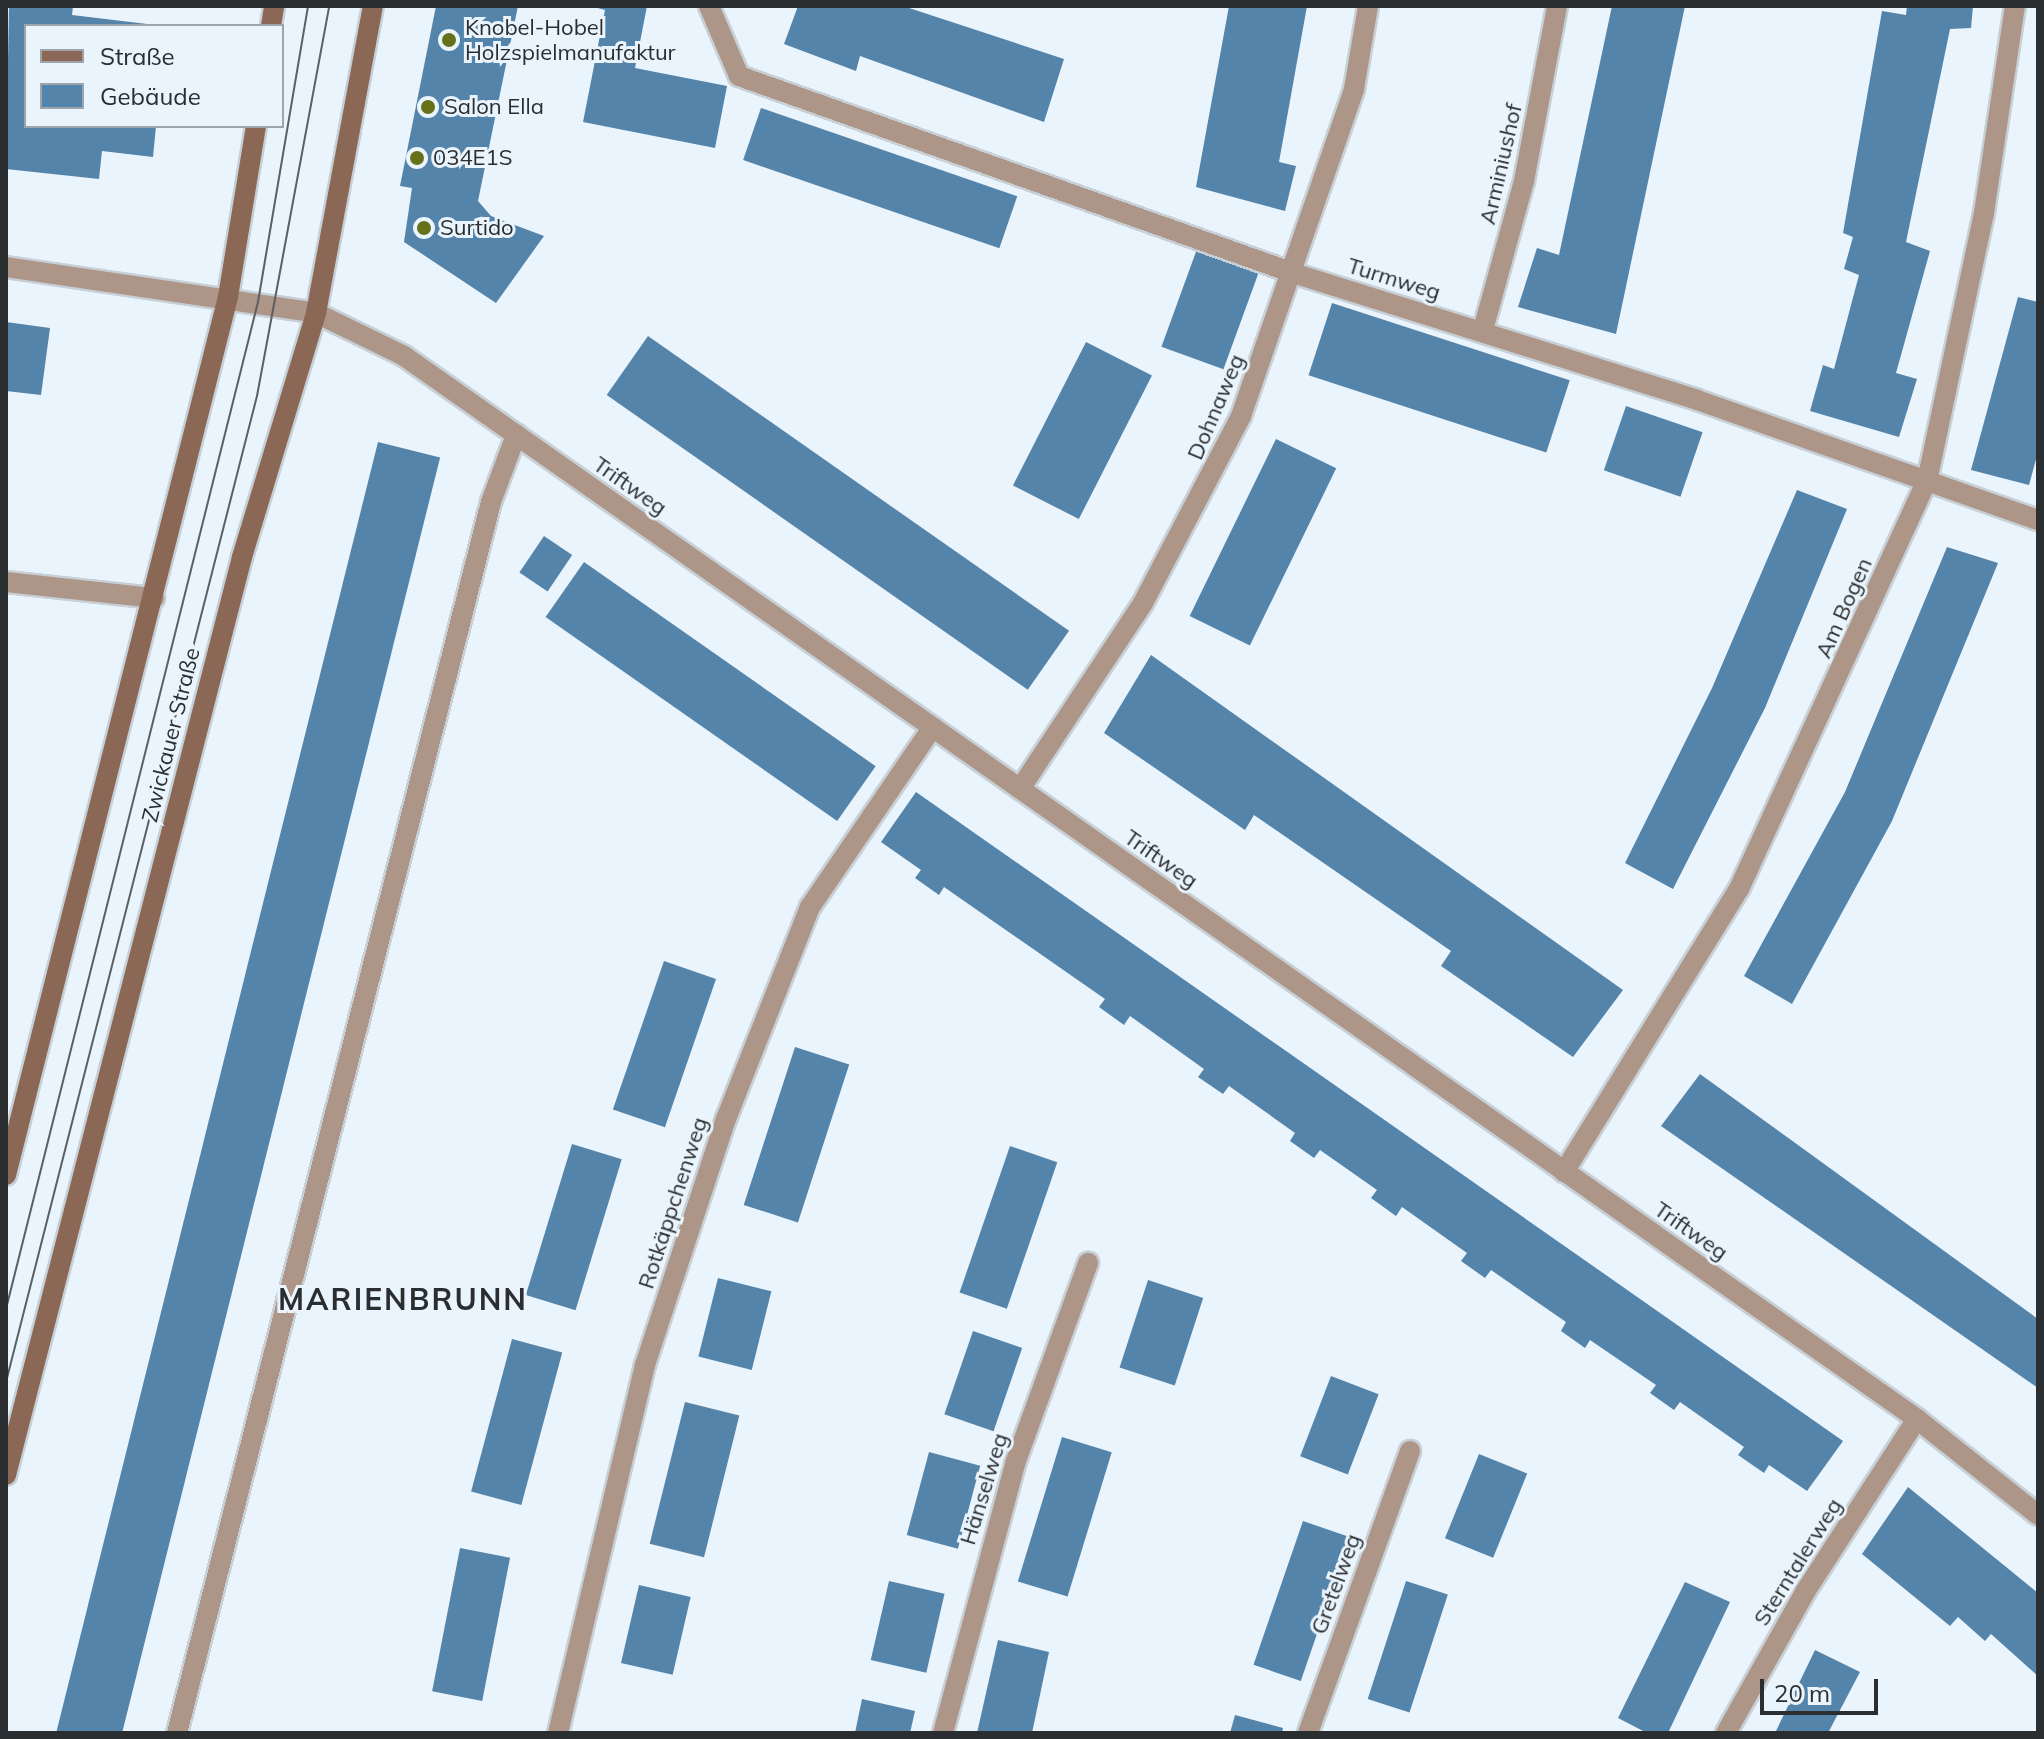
<!DOCTYPE html>
<meta charset="utf-8">
<style>
body{margin:0}
#map{position:relative;width:2044px;height:1739px;overflow:hidden;background:#eaf4fc;font-family:Mulish,sans-serif}
div>[style]{position:absolute}
[style*='--x']{left:calc(var(--x)*1px);top:calc(var(--y)*1px);width:calc(var(--w)*1px);rotate:calc(var(--a)*1deg)}
.building>*{inset:0;background:#5584aa;transform-origin:0 0}
.roads{filter:drop-shadow(2px 0 #c7d0d7) drop-shadow(-2px 0 #c7d0d7) drop-shadow(0 2px #c7d0d7) drop-shadow(0 -2px #c7d0d7)}
.service>*{height:20px;margin:-10px;padding:0 10px;transform-origin:10px;border-radius:10px;background:#ad9587}
.minor>*{height:20px;margin:-10px;padding:0 10px;transform-origin:10px;border-radius:10px;background:#ad9587}
.secondary>*{height:20px;margin:-10px;padding:0 10px;transform-origin:10px;border-radius:10px;background:#8a6855}
.tram>*{height:2px;margin:-1px;padding:0 1px;transform-origin:1px;border-radius:1px;background:#5a6064}
.dots>*{width:22px;height:22px;translate:-50% -50%;box-sizing:border-box;border:4px solid #eaf4fc;border-radius:50%}
span{translate:-50% -50%;white-space:nowrap;text-align:center;line-height:1.15;-webkit-text-stroke:6px #eaf4fc;paint-order:stroke}
.poi-label{font-size:22px;color:#2a2e31}
.left{translate:0 -50%;text-align:left}
.street-label{font-size:22px;color:#2a2e31}
.district-label{font-size:30px;color:#2a2e31;font-weight:700;letter-spacing:2px}
.frame{position:absolute;inset:0;border:8px solid #2a2e31;pointer-events:none}
.legend{position:absolute;left:24px;top:24px;width:260px;height:104px;box-sizing:border-box;background:#eaf4fc;border:2px solid #9da5ab;margin:0;padding:10px 14px;list-style:none;font-size:24px;color:#2a2e31}
.legend li{display:flex;align-items:center;gap:16px;height:40px}
.legend b{width:40px;border:2px solid #9da5ab}
.scale{position:absolute;left:1760px;top:1679px;width:118px;height:36px;box-sizing:border-box;border:4px solid #2a2e31;border-top:0;padding-left:10px;font-size:24px;line-height:28px;white-space:nowrap;color:#2a2e31;-webkit-text-stroke:6px #eaf4fc;paint-order:stroke}
</style>
<div id="map">
<div class="building">
<i style="clip-path:polygon(9px 6px,73px 6px,72px 15px,147px 24px,26px 26px,26px 126px,156px 126px,153px 157px,102px 151px,99px 179px,6px 169px)"></i>
<i style="clip-path:polygon(436px 6px,518px 6px,478px 201px,491px 216px,544px 236px,496px 303px,404px 242px,412px 188px,400px 186px)"></i>
<i style="clip-path:polygon(590px 6px,647px 6px,635px 68px,727px 86px,715px 148px,583px 122px,605px 10px)"></i>
<i style="clip-path:polygon(798px 6px,903px 6px,1064px 59px,1044px 122px,860px 56px,856px 71px,784px 44px)"></i>
<i style="clip-path:polygon(1229px 6px,1307px 6px,1279px 162px,1296px 166px,1285px 211px,1196px 187px)"></i>
<i style="clip-path:polygon(1612px 6px,1685px 6px,1616px 334px,1518px 307px,1537px 248px,1559px 255px)"></i>
<i style="clip-path:polygon(1907px 6px,1973px 6px,1971px 28px,1950px 29px,1906px 242px,1930px 251px,1896px 373px,1917px 379px,1899px 437px,1810px 411px,1823px 365px,1834px 369px,1859px 275px,1844px 269px,1853px 237px,1843px 233px,1882px 11px,1906px 15px)"></i>
<i style="left:761px;top:108px;width:271px;height:55px;rotate:19deg"></i>
<i style="left:1197px;top:249px;width:66px;height:104px;rotate:20deg"></i>
<i style="clip-path:polygon(2018px 297px,2038px 302px,2038px 452px,2029px 485px,1971px 470px)"></i>
<i style="left:1332px;top:303px;width:250px;height:76px;rotate:18deg"></i>
<i style="clip-path:polygon(6px 322px,50px 328px,41px 395px,6px 391px)"></i>
<i style="left:648px;top:336px;width:514px;height:72px;rotate:35deg"></i>
<i style="left:1086px;top:342px;width:74px;height:161px;rotate:27deg"></i>
<i style="left:1626px;top:406px;width:81px;height:68px;rotate:19deg"></i>
<i style="left:1276px;top:439px;width:67px;height:197px;rotate:26deg"></i>
<i style="left:378px;top:442px;width:64px;height:1331px;rotate:14deg"></i>
<i style="clip-path:polygon(1797px 490px,1847px 509px,1765px 708px,1673px 889px,1625px 863px,1712px 688px)"></i>
<i style="left:544px;top:536px;width:34px;height:44px;rotate:34deg"></i>
<i style="clip-path:polygon(1947px 547px,1998px 563px,1892px 821px,1792px 1004px,1744px 976px,1845px 792px)"></i>
<i style="left:584px;top:562px;width:356px;height:67px;rotate:35deg"></i>
<i style="clip-path:polygon(1151px 655px,1623px 990px,1573px 1057px,1441px 966px,1451px 951px,1254px 815px,1245px 830px,1104px 733px)"></i>
<i style="clip-path:polygon(916px 792px,1843px 1441px,1807px 1491px,1769px 1465px,1764px 1473px,1738px 1455px,1744px 1447px,1680px 1402px,1674px 1410px,1650px 1393px,1656px 1385px,1590px 1340px,1585px 1348px,1561px 1331px,1566px 1322px,1491px 1270px,1485px 1278px,1461px 1261px,1467px 1253px,1402px 1207px,1396px 1216px,1371px 1198px,1377px 1190px,1320px 1150px,1314px 1158px,1290px 1141px,1295px 1133px,1229px 1086px,1223px 1094px,1198px 1077px,1204px 1069px,1130px 1016px,1124px 1025px,1099px 1007px,1105px 999px,944px 887px,939px 895px,915px 878px,921px 870px,881px 842px)"></i>
<i style="left:664px;top:961px;width:55px;height:157px;rotate:19deg"></i>
<i style="left:795px;top:1047px;width:57px;height:166px;rotate:18deg"></i>
<i style="clip-path:polygon(1700px 1074px,2038px 1319px,2038px 1388px,1661px 1126px)"></i>
<i style="left:572px;top:1144px;width:52px;height:158px;rotate:17deg"></i>
<i style="left:1010px;top:1146px;width:50px;height:155px;rotate:19deg"></i>
<i style="left:718px;top:1278px;width:55px;height:81px;rotate:14deg"></i>
<i style="left:1148px;top:1280px;width:58px;height:92px;rotate:18deg"></i>
<i style="left:973px;top:1331px;width:52px;height:88px;rotate:19deg"></i>
<i style="left:512px;top:1339px;width:52px;height:158px;rotate:15deg"></i>
<i style="left:1331px;top:1376px;width:51px;height:86px;rotate:21deg"></i>
<i style="left:685px;top:1402px;width:56px;height:146px;rotate:14deg"></i>
<i style="left:1062px;top:1437px;width:52px;height:151px;rotate:17deg"></i>
<i style="left:929px;top:1452px;width:53px;height:86px;rotate:15deg"></i>
<i style="left:1479px;top:1454px;width:52px;height:91px;rotate:22deg"></i>
<i style="clip-path:polygon(1908px 1487px,2038px 1593px,2038px 1676px,1991px 1634px,1985px 1641px,1958px 1617px,1950px 1626px,1862px 1554px)"></i>
<i style="left:1303px;top:1521px;width:50px;height:152px;rotate:19deg"></i>
<i style="left:460px;top:1548px;width:51px;height:146px;rotate:11deg"></i>
<i style="left:889px;top:1581px;width:57px;height:81px;rotate:13deg"></i>
<i style="left:1406px;top:1581px;width:44px;height:124px;rotate:18deg"></i>
<i style="clip-path:polygon(1685px 1582px,1730px 1602px,1668px 1733px,1647px 1733px,1618px 1718px)"></i>
<i style="left:639px;top:1585px;width:53px;height:80px;rotate:13deg"></i>
<i style="clip-path:polygon(998px 1640px,1049px 1652px,1032px 1733px,977px 1733px)"></i>
<i style="clip-path:polygon(1815px 1650px,1860px 1672px,1828px 1733px,1775px 1733px)"></i>
<i style="clip-path:polygon(862px 1699px,915px 1711px,910px 1733px,855px 1733px)"></i>
<i style="clip-path:polygon(1235px 1715px,1283px 1728px,1282px 1733px,1230px 1733px)"></i>
</div>
<div class="roads">
<div class="service">
<i style="--x:6;--y:582;--w:149;--a:6.2"></i>
<i style="--x:177;--y:1733;--w:1270;--a:-75.69"></i>
<i style="--x:491;--y:502;--w:72;--a:-69.5"></i>
</div>
<div class="minor">
<i style="--x:709;--y:6;--w:76;--a:66.8"></i>
<i style="--x:739;--y:76;--w:591;--a:19.57"></i>
<i style="--x:1296;--y:274;--w:420;--a:17.4"></i>
<i style="--x:1697;--y:400;--w:361;--a:19.4"></i>
<i style="--x:6;--y:267;--w:313;--a:8.4"></i>
<i style="--x:316;--y:313;--w:98;--a:26"></i>
<i style="--x:404;--y:356;--w:1849;--a:35.09"></i>
<i style="--x:1917;--y:1419;--w:154;--a:38.4"></i>
<i style="--x:1483;--y:330;--w:155;--a:-74.6"></i>
<i style="--x:1524;--y:181;--w:178;--a:-79.3"></i>
<i style="--x:1020;--y:789;--w:223;--a:-56.5"></i>
<i style="--x:1143;--y:603;--w:211;--a:-62.3"></i>
<i style="--x:1241;--y:416;--w:346;--a:-70.9"></i>
<i style="--x:1354;--y:89;--w:84;--a:-80.4"></i>
<i style="--x:1564;--y:1172;--w:333;--a:-58.3"></i>
<i style="--x:1739;--y:889;--w:449;--a:-65.3"></i>
<i style="--x:1927;--y:481;--w:274;--a:-78"></i>
<i style="--x:1984;--y:213;--w:209;--a:-81.5"></i>
<i style="--x:558;--y:1733;--w:378;--a:-76.7"></i>
<i style="--x:645;--y:1365;--w:259;--a:-71.8"></i>
<i style="--x:726;--y:1119;--w:228;--a:-68.4"></i>
<i style="--x:810;--y:907;--w:217;--a:-55.7"></i>
<i style="--x:943;--y:1733;--w:282;--a:-75"></i>
<i style="--x:1016;--y:1461;--w:211;--a:-70"></i>
<i style="--x:1308;--y:1733;--w:300;--a:-70.1"></i>
<i style="--x:1726;--y:1733;--w:162;--a:-60.7"></i>
<i style="--x:1805;--y:1592;--w:206;--a:-57.1"></i>
</div>
<div class="secondary">
<i style="--x:271;--y:26;--w:20;--a:-81"></i>
<i style="--x:6;--y:1175;--w:906;--a:-75.81"></i>
<i style="--x:228;--y:297;--w:173;--a:-80.7"></i>
<i style="--x:6;--y:1475;--w:948;--a:-75.58"></i>
<i style="--x:242;--y:557;--w:255;--a:-73.1"></i>
<i style="--x:316;--y:313;--w:312;--a:-79.5"></i>
</div>
</div>
<div class="tram">
<i style="--x:6;--y:1309;--w:1038;--a:-75.95"></i>
<i style="--x:258;--y:302;--w:300;--a:-80.4"></i>
<i style="--x:6;--y:1382;--w:1017;--a:-75.72"></i>
<i style="--x:257;--y:396;--w:397;--a:-79.5"></i>
</div>
<div class="dots">
<i style="left:449px;top:40px;background:#66711a"></i>
<i style="left:428px;top:107px;background:#66711a"></i>
<i style="left:417px;top:158px;background:#66711a"></i>
<i style="left:424px;top:228px;background:#66711a"></i>
</div>
<div class="poi-label">
<span class="left" style="left:465px;top:40px">Knobel-Hobel<br>Holzspielmanufaktur</span>
<span class="left" style="left:444px;top:107px">Salon Ella</span>
<span class="left" style="left:433px;top:158px">034E1S</span>
<span class="left" style="left:440px;top:228px">Surtido</span>
</div>
<div class="street-label">
<span style="left:1501px;top:164px;rotate:-77deg">Arminiushof</span>
<span style="left:1394px;top:279px;rotate:17deg">Turmweg</span>
<span style="left:1216px;top:407px;rotate:-67deg">Dohnaweg</span>
<span style="left:630px;top:486px;rotate:35deg">Triftweg</span>
<span style="left:1844px;top:608px;rotate:-66deg">Am Bogen</span>
<span style="left:171px;top:735px;rotate:-76deg">Zwickauer Straße</span>
<span style="left:1161px;top:859px;rotate:35deg">Triftweg</span>
<span style="left:673px;top:1203px;rotate:-72deg">Rotkäppchenweg</span>
<span style="left:1691px;top:1231px;rotate:35deg">Triftweg</span>
<span style="left:984px;top:1489px;rotate:-73deg">Hänselweg</span>
<span style="left:1798px;top:1562px;rotate:-58deg">Sterntalerweg</span>
<span style="left:1336px;top:1584px;rotate:-70deg">Gretelweg</span>
</div>
<div class="district-label">
<span style="left:403px;top:1299px">MARIENBRUNN</span>
</div>
<div class="frame"></div>
<ul class="legend">
<li><b style="height:10px;background:#8a6855"></b>Straße</li>
<li><b style="height:22px;background:#5584aa"></b>Gebäude</li>
</ul>
<div class="scale">20 m</div>
</div>
